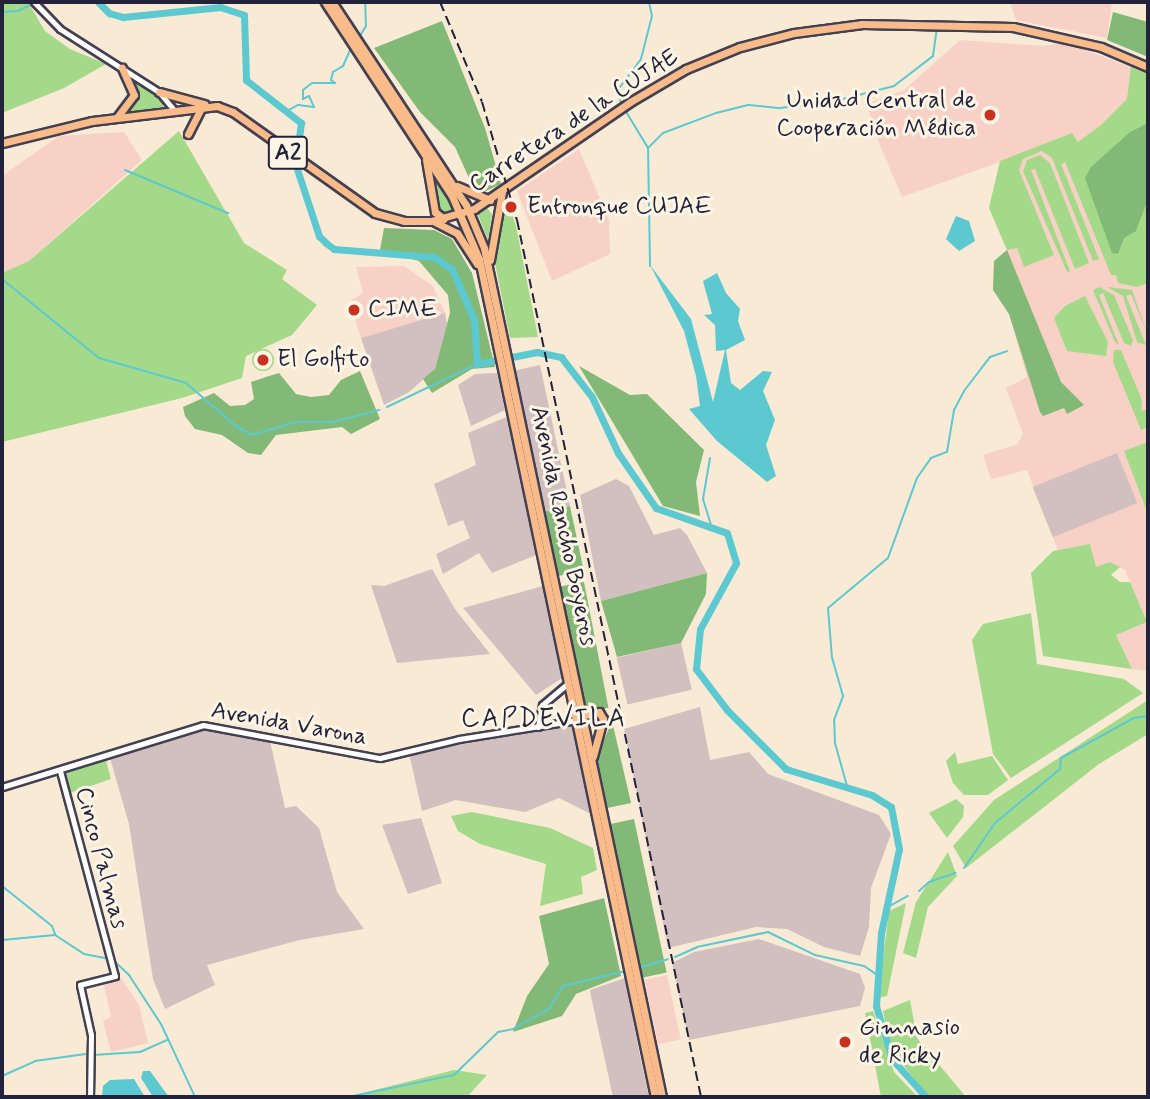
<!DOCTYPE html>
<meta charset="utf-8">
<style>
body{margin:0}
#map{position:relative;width:1150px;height:1099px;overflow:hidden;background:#f8ead4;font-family:Mynerve,sans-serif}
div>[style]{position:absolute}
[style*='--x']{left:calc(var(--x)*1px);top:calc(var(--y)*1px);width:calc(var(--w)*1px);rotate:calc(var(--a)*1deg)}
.built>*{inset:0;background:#f7d1c6;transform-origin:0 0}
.industrial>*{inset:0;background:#d2bfbf;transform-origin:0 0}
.green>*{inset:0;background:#a4d98a}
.round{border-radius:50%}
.forest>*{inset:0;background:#83b976;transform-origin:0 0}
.water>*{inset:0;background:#5cc9d1}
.stream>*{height:2px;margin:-1px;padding:0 1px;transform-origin:1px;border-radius:1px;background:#5cc9d1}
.river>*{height:7px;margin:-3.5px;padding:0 3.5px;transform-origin:3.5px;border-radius:3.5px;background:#5cc9d1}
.roads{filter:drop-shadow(2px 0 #424052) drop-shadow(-2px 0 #424052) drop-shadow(0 2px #424052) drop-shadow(0 -2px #424052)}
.tertiary>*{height:5px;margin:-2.5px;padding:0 2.5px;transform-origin:2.5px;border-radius:2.5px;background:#fff}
.trunk>*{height:7px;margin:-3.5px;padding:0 3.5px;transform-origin:3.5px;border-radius:3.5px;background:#fabb8b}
.rail>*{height:2px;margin-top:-1px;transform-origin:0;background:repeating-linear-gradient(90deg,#22223b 0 10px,transparent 0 15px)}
.dots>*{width:19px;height:19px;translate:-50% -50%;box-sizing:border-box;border:4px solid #fcf5e5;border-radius:50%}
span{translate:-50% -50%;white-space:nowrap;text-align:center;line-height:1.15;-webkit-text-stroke:6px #fcf5e5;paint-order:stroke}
.shield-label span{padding:2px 5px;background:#fcf5e5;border:2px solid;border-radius:5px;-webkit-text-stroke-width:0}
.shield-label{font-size:23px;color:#22223b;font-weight:700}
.poi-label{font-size:24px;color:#22223b}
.right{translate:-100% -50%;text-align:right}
.left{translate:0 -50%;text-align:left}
.street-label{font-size:24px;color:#22223b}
.neighbourhood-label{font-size:26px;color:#22223b;letter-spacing:2px}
.frame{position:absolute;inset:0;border:4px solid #22223b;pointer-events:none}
</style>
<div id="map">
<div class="built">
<i style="clip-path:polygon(1010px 2px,1112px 2px,1107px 38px,1016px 20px)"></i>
<i style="clip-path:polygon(960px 40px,1044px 46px,1065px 42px,1148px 74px,1148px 671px,1132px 669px,1116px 635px,1147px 622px,1125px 570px,1110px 562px,1096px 568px,1090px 544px,1058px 550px,1027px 470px,991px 479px,983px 455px,1018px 444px,1023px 434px,1006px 388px,1027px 377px,1009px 314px,993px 290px,994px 261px,1007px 250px,989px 208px,1000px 162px,902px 197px,876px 136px,867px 104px,904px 90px)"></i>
<i style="clip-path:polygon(124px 132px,142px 160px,29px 261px,2px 273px,2px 176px,59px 136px)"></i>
<i style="clip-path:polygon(579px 149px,609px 220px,610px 254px,552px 281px,517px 191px)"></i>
<i style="clip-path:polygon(404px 266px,433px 286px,445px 313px,361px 338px,349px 302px,363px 293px,356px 267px)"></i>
<i style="left:667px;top:975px;width:66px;height:23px;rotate:78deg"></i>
<i style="clip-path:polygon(121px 978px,139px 1005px,148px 1043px,111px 1052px,103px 1021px,111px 1017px,104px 985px)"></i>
</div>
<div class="industrial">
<i style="clip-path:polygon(445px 313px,447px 324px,435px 369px,409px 392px,384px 405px,361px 338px)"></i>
<i style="left:540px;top:365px;width:144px;height:26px;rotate:78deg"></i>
<i style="clip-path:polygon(497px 373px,505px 410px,471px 426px,458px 385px,475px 374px)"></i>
<i style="clip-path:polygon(509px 416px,536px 555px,492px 573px,479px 553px,443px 574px,436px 554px,470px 538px,463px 520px,448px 526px,434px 484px,476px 465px,468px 433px)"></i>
<i style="left:1117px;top:453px;width:54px;height:91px;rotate:68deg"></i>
<i style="clip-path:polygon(616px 479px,629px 486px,654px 535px,680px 528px,687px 535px,707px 573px,601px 601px,580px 495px)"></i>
<i style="clip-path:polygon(432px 569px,455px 609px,490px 654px,397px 663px,371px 585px,384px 586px)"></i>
<i style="clip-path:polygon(543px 586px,562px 678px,536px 695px,463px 608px)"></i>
<i style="left:681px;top:643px;width:48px;height:66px;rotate:77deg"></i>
<i style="clip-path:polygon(700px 707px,710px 760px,749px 752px,768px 774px,879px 815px,891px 834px,871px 888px,869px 927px,860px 956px,824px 947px,787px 929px,756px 927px,668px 948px,624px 729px)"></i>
<i style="clip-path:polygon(573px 726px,593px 815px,559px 798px,525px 812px,456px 800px,422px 811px,409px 753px)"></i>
<i style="clip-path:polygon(200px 729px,270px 741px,285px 808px,296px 806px,319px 828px,337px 892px,364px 929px,300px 940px,207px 965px,215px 985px,165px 1009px,153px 979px,129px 824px,110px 758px)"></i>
<i style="clip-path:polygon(421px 818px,442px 883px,408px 894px,382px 825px)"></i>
<i style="clip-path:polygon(759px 939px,860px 974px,865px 988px,860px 1006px,689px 1040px,672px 963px,694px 952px)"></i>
<i style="clip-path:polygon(625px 978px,640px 1056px,649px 1097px,613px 1097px,591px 996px,590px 990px)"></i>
</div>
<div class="green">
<i style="clip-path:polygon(2px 2px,28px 2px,45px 31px,70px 49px,106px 64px,64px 88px,2px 113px)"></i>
<i style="clip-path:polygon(1131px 67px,1148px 74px,1148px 283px,1137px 287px,1118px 283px,1116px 275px,1111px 275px,1065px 162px,1061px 164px,1099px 259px,1093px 261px,1052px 158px,1042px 151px,1023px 159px,1019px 170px,1054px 255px,1024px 267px,1017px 248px,1007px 250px,989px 208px,1000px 161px,1072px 133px,1078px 142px,1101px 125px,1127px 99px)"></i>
<i style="clip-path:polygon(132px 76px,164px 100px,163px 107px,128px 112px,138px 93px)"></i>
<i style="clip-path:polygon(179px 131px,244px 243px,287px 270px,282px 279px,317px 305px,292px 335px,246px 356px,242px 378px,182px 398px,2px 442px,2px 273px,29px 261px)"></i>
<i style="clip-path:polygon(1040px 155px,1050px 163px,1089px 263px,1075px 269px,1035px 169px,1031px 170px,1070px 271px,1067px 272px,1023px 171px,1027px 160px)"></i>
<i style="clip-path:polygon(434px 175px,441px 182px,456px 210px,438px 213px)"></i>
<i style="clip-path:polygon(506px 195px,516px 226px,538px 337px,510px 338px,494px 258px)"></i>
<i style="clip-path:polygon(486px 207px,492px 214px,488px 240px,477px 212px)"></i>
<i style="clip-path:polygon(1099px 287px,1114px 295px,1133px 340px,1131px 346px,1124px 343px,1103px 293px,1099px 295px,1119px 345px,1115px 342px,1093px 290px)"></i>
<i style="clip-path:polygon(1107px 287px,1132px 290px,1148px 336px,1131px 294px,1126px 296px,1146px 345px,1137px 342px,1123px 296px)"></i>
<i style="clip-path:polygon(1085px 296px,1108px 342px,1106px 356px,1067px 351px,1054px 318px,1065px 306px)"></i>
<i class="round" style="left:252px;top:349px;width:22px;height:22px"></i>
<i style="clip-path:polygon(1114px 350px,1121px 350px,1142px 400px,1141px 411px,1148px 409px,1148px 427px,1141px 430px,1113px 362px)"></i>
<i style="clip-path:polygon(1148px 442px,1148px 514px,1124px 451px)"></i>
<i style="clip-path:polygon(1090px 544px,1096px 567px,1110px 562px,1120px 567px,1111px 575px,1120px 582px,1130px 582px,1147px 622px,1116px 635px,1132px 669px,1043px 656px,1031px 573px,1053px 551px)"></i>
<i style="clip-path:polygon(1031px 613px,1037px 664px,1124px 679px,1143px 693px,1011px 778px,993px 754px,972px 640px,983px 624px)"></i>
<i style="clip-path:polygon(1148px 700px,1148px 734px,1099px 764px,966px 868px,953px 846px,994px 800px)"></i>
<i style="clip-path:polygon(955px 752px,958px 764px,992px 756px,1008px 780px,988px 795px,964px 795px,953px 783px,946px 761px)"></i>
<i style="clip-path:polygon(105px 757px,111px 779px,67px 794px,64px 772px)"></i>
<i style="clip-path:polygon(956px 799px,964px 806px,963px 817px,947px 838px,929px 813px)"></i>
<i style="clip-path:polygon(472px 812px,550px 828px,593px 848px,597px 870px,581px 877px,583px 894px,540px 906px,546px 864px,480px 844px,458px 831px,451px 816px)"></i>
<i style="clip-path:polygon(948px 852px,957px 876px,928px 907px,916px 958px,903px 953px,916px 902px)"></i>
<i style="clip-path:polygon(906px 903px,887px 996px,878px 998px,889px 911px)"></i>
<i style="clip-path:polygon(910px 1000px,917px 1038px,966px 1097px,929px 1097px,900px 1061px,889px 1040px,883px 1011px)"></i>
<i style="clip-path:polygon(873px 1011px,894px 1072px,918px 1097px,881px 1097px,865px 1013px)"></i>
<i style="clip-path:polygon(454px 1070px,487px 1075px,467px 1097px,347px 1097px)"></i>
</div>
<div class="forest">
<i style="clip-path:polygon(1113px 12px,1148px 22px,1148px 57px,1107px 40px)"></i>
<i style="clip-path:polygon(442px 21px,485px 128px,501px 184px,486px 191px,474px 189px,455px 147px,420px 112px,374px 48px)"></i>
<i style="clip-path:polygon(1148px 123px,1148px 199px,1136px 231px,1124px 238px,1118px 254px,1112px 253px,1085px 178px,1091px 167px,1130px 132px)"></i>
<i style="clip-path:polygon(384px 228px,434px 230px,452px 239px,472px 273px,495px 367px,472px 369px,432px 393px,423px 379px,435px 369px,450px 313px,448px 295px,419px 261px,380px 250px)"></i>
<i style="clip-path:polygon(1007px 250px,1061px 382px,1084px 405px,1067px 414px,1064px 408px,1043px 416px,1040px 412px,1009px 314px,993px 290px,994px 261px)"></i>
<i style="clip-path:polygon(579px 366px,630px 395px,647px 394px,704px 450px,696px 482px,700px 516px,663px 506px)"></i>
<i style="clip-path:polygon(360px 371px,380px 419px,351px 434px,342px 427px,276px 435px,261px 455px,248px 453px,222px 435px,195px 429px,185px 416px,183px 407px,214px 393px,230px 406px,245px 405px,254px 399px,251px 382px,269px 376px,279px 373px,296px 394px,311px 397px,329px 395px,341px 380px)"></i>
<i style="left:570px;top:506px;width:66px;height:26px;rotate:78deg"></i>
<i style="clip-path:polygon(707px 573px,706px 594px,681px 643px,617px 657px,601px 601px)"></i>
<i style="left:584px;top:582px;width:128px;height:24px;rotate:79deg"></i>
<i style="clip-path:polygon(612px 721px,631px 803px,607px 808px,596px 759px)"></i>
<i style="left:634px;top:819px;width:157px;height:24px;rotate:78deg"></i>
<i style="clip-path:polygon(604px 898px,621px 976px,576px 994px,562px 1016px,513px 1032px,527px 996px,549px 964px,539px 916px)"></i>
</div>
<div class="water">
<i style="clip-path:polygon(956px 216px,969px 221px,975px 241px,959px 251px,946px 239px)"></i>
<i style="clip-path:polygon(650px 265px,691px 319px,713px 402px,725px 350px,716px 351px,715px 325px,704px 315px,712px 314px,703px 281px,717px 273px,726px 293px,740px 309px,738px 321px,745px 340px,726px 350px,731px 383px,740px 390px,763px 371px,772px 372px,763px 391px,775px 420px,766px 445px,776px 476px,767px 482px,717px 441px,689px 409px,700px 406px,696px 376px,684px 331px)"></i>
<i style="clip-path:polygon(143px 1071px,150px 1071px,169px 1097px,153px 1097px,141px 1078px)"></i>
<i style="clip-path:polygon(134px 1079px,145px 1097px,102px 1097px,103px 1086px,110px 1080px)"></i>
</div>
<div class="stream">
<i style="--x:2;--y:12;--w:16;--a:-4"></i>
<i style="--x:18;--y:11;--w:18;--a:-27"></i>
<i style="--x:361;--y:34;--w:9;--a:-58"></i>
<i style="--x:366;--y:26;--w:24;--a:-92"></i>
<i style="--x:622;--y:105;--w:15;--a:-110"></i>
<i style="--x:617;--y:91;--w:40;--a:-53"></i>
<i style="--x:641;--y:59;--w:44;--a:-75.7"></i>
<i style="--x:652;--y:16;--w:14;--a:-102"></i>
<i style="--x:625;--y:110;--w:44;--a:58.8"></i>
<i style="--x:648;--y:148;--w:118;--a:89"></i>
<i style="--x:287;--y:111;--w:13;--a:-29"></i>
<i style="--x:298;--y:105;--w:16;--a:7"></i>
<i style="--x:314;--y:107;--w:12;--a:-114"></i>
<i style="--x:309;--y:96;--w:7;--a:153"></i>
<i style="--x:303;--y:99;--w:9;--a:-90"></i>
<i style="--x:303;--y:90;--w:11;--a:-38"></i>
<i style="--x:312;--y:83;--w:23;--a:0"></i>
<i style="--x:335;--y:83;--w:5;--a:-143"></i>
<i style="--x:331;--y:80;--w:8;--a:-76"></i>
<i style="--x:333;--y:72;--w:12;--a:-31"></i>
<i style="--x:343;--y:66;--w:20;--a:-66"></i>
<i style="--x:648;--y:148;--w:21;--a:-45"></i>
<i style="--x:663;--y:133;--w:57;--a:-20.7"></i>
<i style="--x:716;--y:113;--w:34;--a:-14"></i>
<i style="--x:749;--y:105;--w:31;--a:6"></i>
<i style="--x:780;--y:108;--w:55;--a:-7.3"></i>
<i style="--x:835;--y:101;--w:61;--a:-14.3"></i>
<i style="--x:894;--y:86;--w:49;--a:-37.6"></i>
<i style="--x:933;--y:56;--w:27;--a:-82"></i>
<i style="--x:125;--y:170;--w:112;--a:22.7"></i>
<i style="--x:2;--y:279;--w:125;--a:39.2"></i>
<i style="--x:99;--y:358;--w:91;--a:16"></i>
<i style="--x:186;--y:383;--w:67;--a:40.8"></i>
<i style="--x:237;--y:427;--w:17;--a:28"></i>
<i style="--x:252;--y:435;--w:46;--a:-16.5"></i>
<i style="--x:296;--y:422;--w:37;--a:0"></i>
<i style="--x:333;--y:422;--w:48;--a:-14.6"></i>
<i style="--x:387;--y:407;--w:100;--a:-25.5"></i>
<i style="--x:710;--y:458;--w:42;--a:99.7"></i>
<i style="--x:703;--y:499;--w:27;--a:73"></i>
<i style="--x:847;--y:786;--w:45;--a:-105.6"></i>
<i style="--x:835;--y:743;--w:23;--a:-92"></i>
<i style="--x:834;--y:720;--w:26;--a:-69"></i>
<i style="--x:843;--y:696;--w:40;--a:-106"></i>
<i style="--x:832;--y:658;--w:50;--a:-94.6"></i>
<i style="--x:828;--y:608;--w:78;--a:-39.8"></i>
<i style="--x:888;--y:558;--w:85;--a:-70.1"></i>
<i style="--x:917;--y:478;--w:24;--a:-55"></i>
<i style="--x:931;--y:458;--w:17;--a:-21"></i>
<i style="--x:947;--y:452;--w:43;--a:-80.5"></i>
<i style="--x:954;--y:410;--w:21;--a:-62"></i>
<i style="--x:964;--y:391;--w:43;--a:-52.6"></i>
<i style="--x:990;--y:357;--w:18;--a:-19"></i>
<i style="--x:964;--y:868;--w:55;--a:-55.4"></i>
<i style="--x:995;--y:823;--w:85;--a:-39.7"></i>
<i style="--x:1060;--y:769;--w:11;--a:-85"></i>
<i style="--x:1061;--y:758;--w:83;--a:-28.7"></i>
<i style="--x:1134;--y:718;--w:14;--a:-8"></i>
<i style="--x:2;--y:886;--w:64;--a:38.7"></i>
<i style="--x:52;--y:926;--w:9;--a:69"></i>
<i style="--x:919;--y:891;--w:13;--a:-42"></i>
<i style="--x:929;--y:882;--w:28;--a:-19"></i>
<i style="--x:886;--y:908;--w:25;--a:-29"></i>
<i style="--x:2;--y:940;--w:53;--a:-5.4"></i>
<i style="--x:55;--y:935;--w:35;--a:33"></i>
<i style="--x:84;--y:954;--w:25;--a:11"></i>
<i style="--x:675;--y:957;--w:24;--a:-24"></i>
<i style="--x:697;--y:947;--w:73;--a:-11.9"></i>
<i style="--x:768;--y:932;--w:52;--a:26.1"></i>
<i style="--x:815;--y:955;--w:50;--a:12.7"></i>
<i style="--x:864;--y:966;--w:14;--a:34"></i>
<i style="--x:114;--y:961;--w:21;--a:43"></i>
<i style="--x:129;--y:975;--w:59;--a:56.9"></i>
<i style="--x:161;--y:1024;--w:81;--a:65"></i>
<i style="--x:637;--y:968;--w:32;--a:-16"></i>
<i style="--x:93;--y:1055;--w:47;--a:-3.7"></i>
<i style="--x:140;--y:1052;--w:30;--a:-24"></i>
<i style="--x:2;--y:1076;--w:36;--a:-24"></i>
<i style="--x:35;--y:1061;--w:51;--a:-7.8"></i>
<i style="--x:348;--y:1097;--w:108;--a:-11.7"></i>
<i style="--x:454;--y:1075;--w:62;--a:-44.3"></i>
<i style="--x:498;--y:1032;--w:15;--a:-11"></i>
<i style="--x:513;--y:1029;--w:41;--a:-29.1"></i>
<i style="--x:549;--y:1009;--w:27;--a:-59"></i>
<i style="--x:563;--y:986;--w:64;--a:-13.6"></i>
</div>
<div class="river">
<i style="--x:98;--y:2;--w:16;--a:45"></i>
<i style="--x:109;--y:13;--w:15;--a:16"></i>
<i style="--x:123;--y:17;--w:98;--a:-5.9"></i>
<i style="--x:220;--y:7;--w:25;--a:18"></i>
<i style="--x:244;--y:15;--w:65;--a:88.2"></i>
<i style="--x:246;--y:80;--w:70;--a:38"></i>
<i style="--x:301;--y:123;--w:29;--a:98"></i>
<i style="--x:296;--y:166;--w:74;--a:71.8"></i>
<i style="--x:319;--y:236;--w:10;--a:45"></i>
<i style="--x:326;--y:243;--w:10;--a:37"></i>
<i style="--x:334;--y:249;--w:100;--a:4.6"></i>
<i style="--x:434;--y:257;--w:22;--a:34"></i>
<i style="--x:452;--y:269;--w:56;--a:66.7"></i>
<i style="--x:474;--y:320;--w:44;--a:86.1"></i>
<i style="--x:477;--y:364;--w:61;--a:-11.3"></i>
<i style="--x:537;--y:352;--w:25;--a:12"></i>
<i style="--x:561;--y:357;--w:51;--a:52.2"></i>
<i style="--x:592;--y:397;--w:62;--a:65.1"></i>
<i style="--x:618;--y:453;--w:67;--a:55.4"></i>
<i style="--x:656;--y:508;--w:75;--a:19.4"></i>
<i style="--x:727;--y:533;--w:31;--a:73"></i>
<i style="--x:736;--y:563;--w:75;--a:118.6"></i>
<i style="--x:700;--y:629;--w:40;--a:95.7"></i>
<i style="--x:696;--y:669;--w:51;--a:52.9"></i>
<i style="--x:727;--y:710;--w:83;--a:45"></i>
<i style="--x:786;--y:769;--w:90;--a:16.8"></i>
<i style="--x:872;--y:795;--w:22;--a:32"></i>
<i style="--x:891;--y:807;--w:43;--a:79.2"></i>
<i style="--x:899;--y:849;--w:86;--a:102.1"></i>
<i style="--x:881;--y:933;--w:73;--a:93.9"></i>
<i style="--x:876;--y:1006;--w:55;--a:73.2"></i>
<i style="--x:892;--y:1059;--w:51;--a:48.2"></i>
</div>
<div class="roads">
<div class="tertiary">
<i style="--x:34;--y:2;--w:37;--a:46"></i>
<i style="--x:60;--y:29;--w:117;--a:32.5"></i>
<i style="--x:159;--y:92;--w:23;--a:50"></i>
<i style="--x:538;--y:727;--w:22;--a:-80"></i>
<i style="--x:542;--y:705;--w:35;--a:-40"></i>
<i style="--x:60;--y:771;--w:212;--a:75"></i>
<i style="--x:115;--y:976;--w:36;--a:166"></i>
<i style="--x:80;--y:985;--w:51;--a:77.6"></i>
<i style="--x:91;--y:1035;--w:62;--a:90.9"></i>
<i style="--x:2;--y:787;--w:210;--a:-17.1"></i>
<i style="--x:203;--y:725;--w:180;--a:10.6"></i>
<i style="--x:380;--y:758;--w:81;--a:-13.5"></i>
<i style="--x:459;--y:739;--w:120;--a:-9.1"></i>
</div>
<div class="trunk">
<i style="--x:325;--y:2;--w:232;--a:56.8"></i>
<i style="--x:452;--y:196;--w:69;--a:66.8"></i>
<i style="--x:479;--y:259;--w:856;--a:78.14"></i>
<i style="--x:332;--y:2;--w:243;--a:56.6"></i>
<i style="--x:466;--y:205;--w:47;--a:67.3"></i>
<i style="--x:484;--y:248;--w:867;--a:78.16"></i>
<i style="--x:159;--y:92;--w:47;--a:14.9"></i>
<i style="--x:118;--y:116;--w:26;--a:-53"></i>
<i style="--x:134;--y:95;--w:30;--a:-114"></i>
<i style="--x:188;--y:134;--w:30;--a:-63"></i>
<i style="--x:2;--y:143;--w:93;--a:-13.7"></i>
<i style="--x:92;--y:121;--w:126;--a:-6.8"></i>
<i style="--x:217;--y:106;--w:17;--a:21"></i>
<i style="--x:233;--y:112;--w:174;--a:35.4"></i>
<i style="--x:375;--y:213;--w:30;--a:15"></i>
<i style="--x:404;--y:221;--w:27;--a:0"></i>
<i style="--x:431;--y:221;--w:45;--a:-15.6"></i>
<i style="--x:474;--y:209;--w:189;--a:-34.4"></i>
<i style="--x:630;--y:102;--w:65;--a:-30.5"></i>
<i style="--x:686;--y:69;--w:58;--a:-22.2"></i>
<i style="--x:740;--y:47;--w:56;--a:-14.5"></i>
<i style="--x:794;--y:33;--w:69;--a:-7.5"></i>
<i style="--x:862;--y:24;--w:151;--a:1.1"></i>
<i style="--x:1013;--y:27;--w:90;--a:12.8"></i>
<i style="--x:1101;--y:47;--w:51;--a:23.1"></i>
<i style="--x:426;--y:160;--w:53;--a:80.2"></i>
<i style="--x:435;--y:212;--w:11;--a:38"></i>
<i style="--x:457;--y:186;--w:36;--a:23"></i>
<i style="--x:435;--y:222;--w:25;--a:27"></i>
<i style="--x:457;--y:233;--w:37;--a:57"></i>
<i style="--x:490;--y:260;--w:69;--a:-80"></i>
<i style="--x:584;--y:715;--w:15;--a:-11"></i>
<i style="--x:599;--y:712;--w:8;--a:60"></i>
<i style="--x:603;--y:719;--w:39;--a:105"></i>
</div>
</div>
<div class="rail">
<i style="--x:440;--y:2;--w:108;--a:67.2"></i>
<i style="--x:482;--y:102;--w:123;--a:73.5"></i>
<i style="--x:517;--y:220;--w:896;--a:78.15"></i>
</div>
<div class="dots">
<i style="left:990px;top:115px;background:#c8321e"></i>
<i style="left:511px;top:207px;background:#c8321e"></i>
<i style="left:354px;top:310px;background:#c8321e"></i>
<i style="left:263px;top:360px;background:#c8321e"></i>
<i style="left:845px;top:1042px;background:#c8321e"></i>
</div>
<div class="shield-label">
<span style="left:288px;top:153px">A2</span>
</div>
<div class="poi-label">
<span class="right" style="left:976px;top:115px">Unidad Central de<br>Cooperación Médica</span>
<span class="left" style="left:527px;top:207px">Entronque CUJAE</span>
<span class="left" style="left:368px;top:310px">CIME</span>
<span class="left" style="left:277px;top:360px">El Golfito</span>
<span class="left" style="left:859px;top:1042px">Gimnasio<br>de Ricky</span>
</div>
<div class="street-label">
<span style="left:574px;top:121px;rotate:-33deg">Carretera de la CUJAE</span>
<span style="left:563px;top:526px;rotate:78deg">Avenida Rancho Boyeros</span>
<span style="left:289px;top:724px;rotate:10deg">Avenida Varona</span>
<span style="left:101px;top:858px;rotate:75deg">Cinco Palmas</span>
</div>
<div class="neighbourhood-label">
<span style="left:544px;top:720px">CAPDEVILA</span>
</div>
<div class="frame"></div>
</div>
